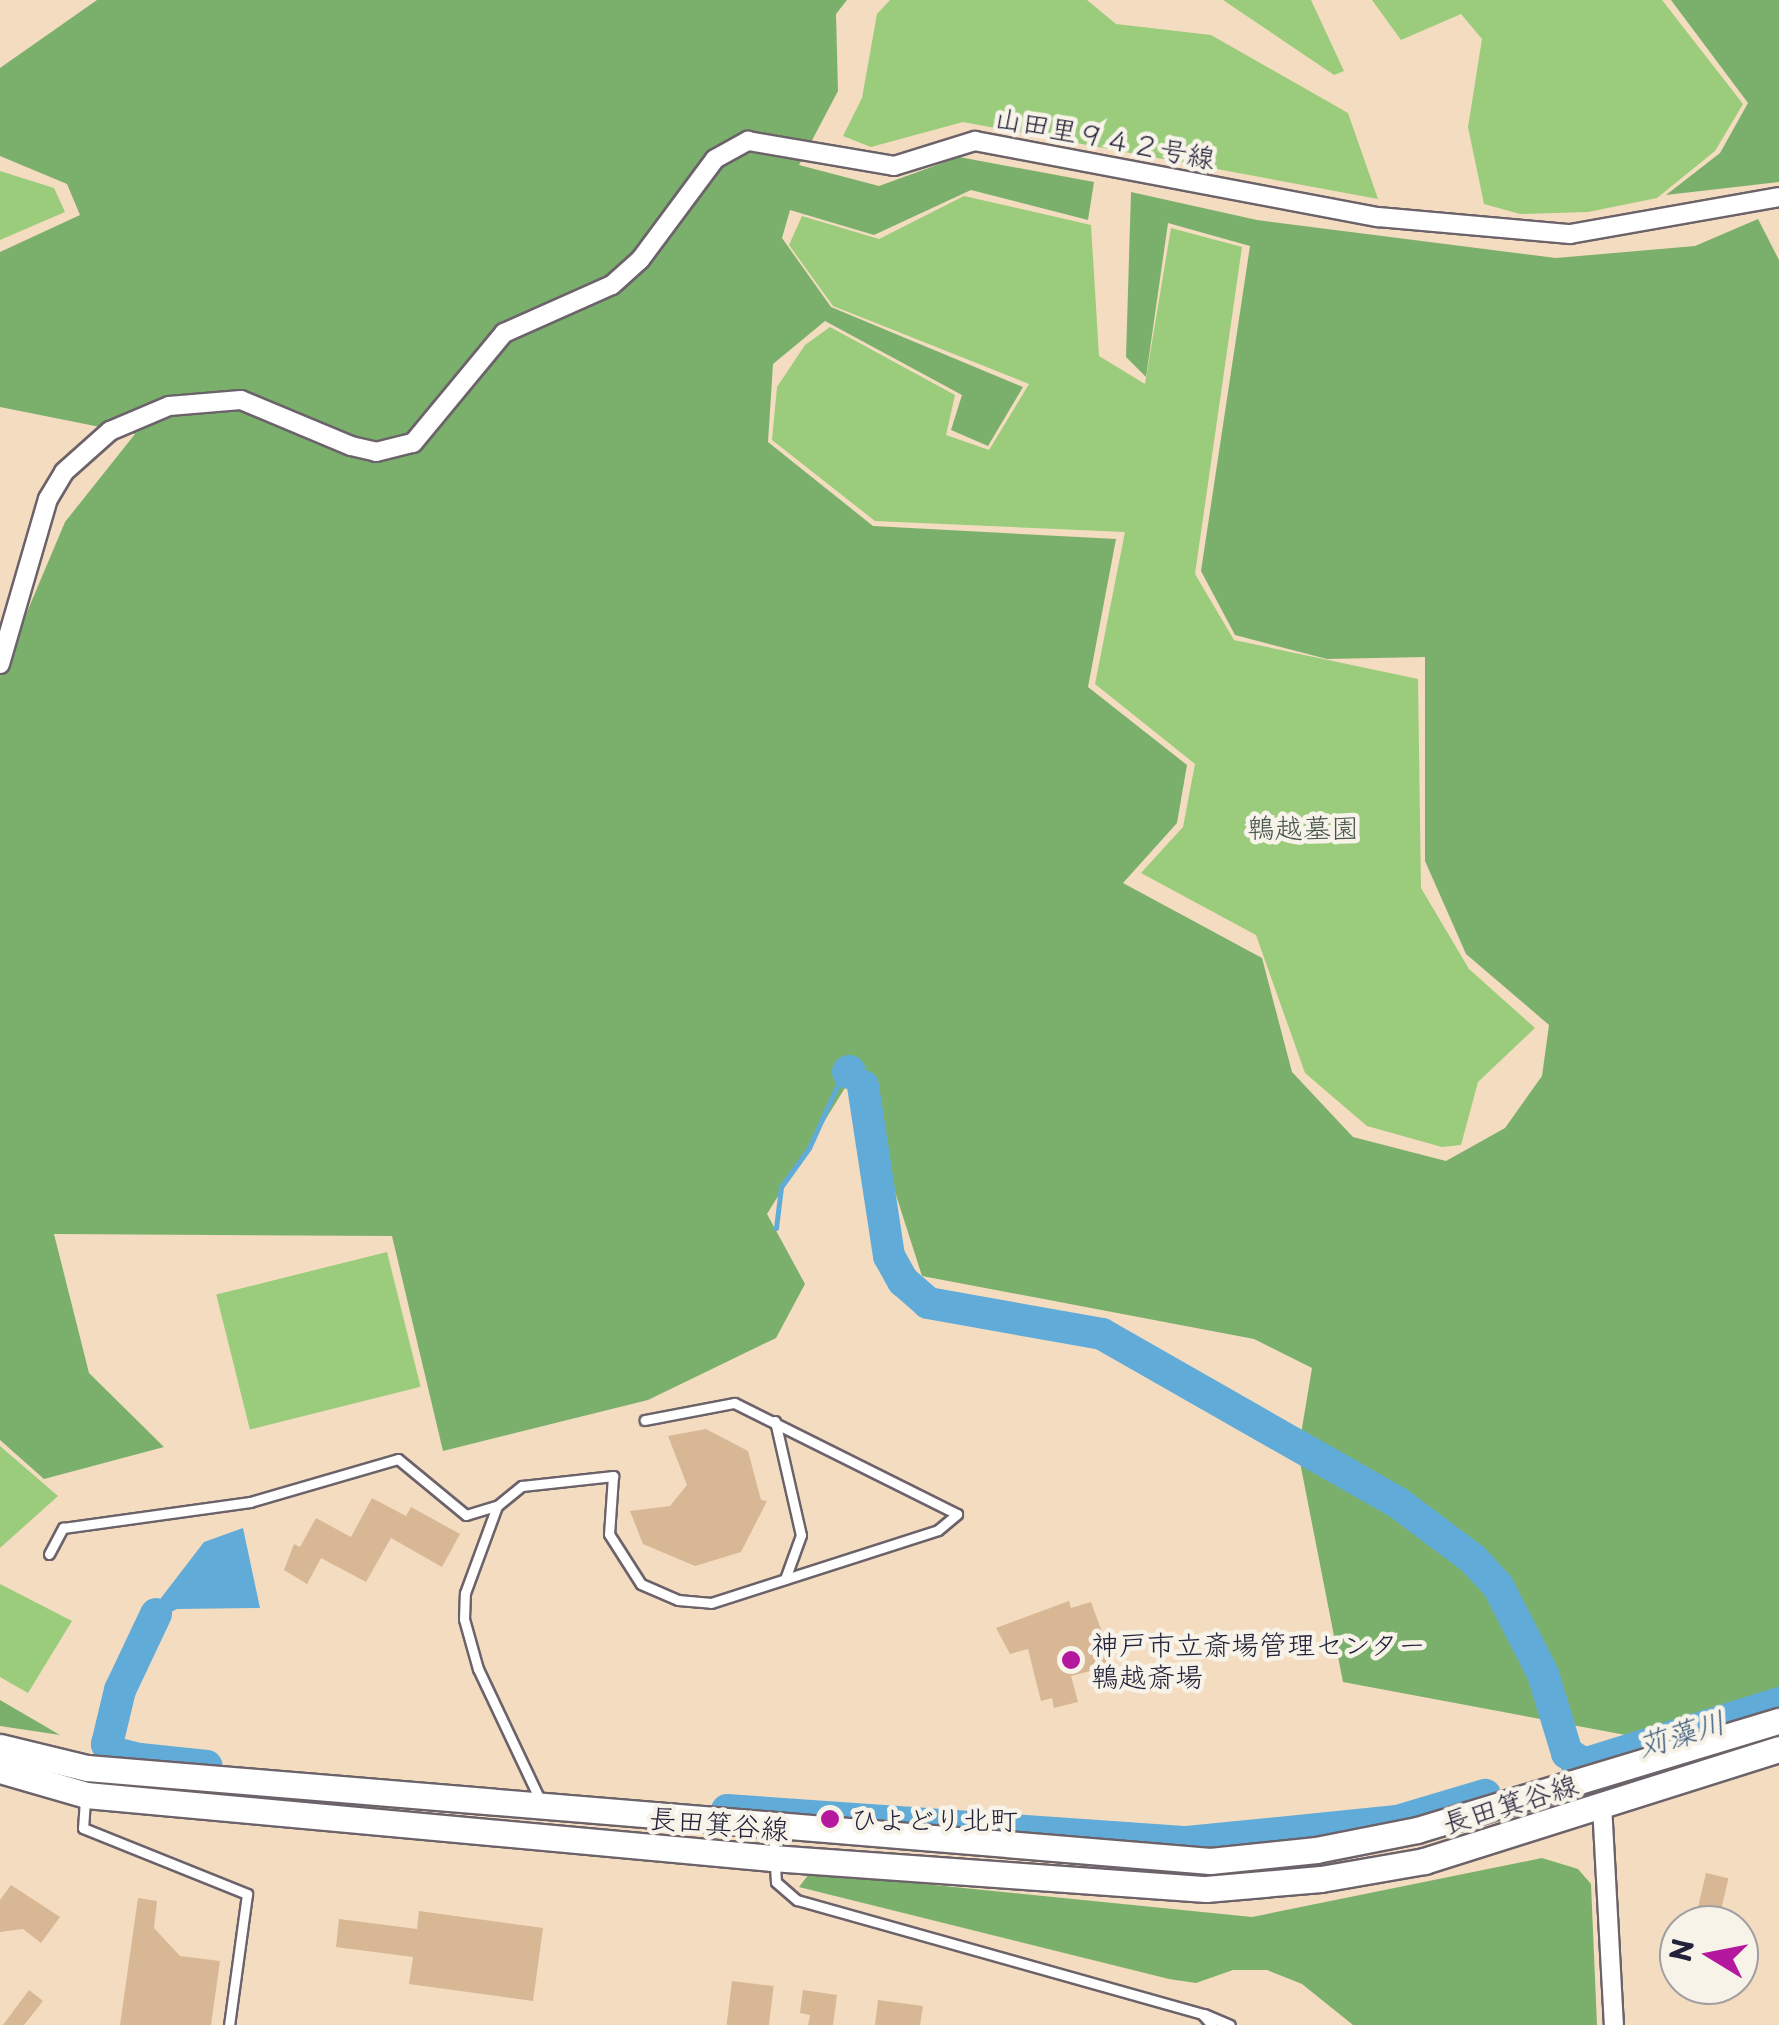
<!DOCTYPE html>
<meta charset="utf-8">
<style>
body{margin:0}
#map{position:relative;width:1779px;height:2025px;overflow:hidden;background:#f4dcc0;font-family:"Playpen Sans","Klee One",sans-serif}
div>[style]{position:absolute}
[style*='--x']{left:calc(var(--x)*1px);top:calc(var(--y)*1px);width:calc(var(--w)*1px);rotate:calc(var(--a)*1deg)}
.green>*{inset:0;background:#9acc7c;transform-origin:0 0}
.forest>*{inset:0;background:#7bb06c}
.water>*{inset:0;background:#61abd9}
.round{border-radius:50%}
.stream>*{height:5px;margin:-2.5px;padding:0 2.5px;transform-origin:2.5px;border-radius:2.5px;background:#61abd9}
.river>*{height:32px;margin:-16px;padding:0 16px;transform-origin:16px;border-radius:16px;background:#61abd9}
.building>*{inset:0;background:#d8b795;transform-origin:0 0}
.roads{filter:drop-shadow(2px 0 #6c636a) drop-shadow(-2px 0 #6c636a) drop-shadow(0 2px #6c636a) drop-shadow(0 -2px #6c636a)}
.lane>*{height:9px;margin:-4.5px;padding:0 4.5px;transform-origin:4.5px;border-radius:4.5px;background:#fff}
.street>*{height:18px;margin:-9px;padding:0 9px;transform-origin:9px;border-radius:9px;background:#fff}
.secondary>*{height:25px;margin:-12.5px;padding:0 12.5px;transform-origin:12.5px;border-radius:12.5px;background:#fff}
.dots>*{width:28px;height:28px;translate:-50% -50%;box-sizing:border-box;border:5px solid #f7f3e8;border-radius:50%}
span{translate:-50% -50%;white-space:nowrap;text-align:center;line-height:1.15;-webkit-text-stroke:9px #f7f3e8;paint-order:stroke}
.street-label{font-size:28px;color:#22223b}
.park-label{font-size:28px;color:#46554e}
.poi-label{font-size:28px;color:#22223b}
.left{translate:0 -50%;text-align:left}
.water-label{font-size:30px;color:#3b597a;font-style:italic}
.north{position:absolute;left:1659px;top:1905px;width:100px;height:100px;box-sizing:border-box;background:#f7f3e8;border:2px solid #a29fa3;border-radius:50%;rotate:280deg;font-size:28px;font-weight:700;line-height:40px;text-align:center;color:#22223b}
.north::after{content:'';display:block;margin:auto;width:35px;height:45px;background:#b5179e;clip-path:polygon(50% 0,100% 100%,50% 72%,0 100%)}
</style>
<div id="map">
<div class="green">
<i style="clip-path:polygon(890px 0,1087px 0,1116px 24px,1211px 35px,1348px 113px,1378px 199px,963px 122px,871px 147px,843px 136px,862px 98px,877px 14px)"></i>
<i style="clip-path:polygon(1223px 0,1311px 0,1344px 71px,1334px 75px)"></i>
<i style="clip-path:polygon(1372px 0,1662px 0,1743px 104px,1715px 151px,1657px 198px,1588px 212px,1520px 214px,1484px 204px,1468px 127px,1482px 39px,1461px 14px,1401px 40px)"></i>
<i style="clip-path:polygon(0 171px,54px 188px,65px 212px,0 240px)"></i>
<i style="clip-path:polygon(964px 196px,1091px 225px,1099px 356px,1145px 384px,1171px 228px,1242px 247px,1195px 574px,1234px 640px,1418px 679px,1421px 888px,1469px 969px,1535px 1028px,1478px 1082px,1461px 1145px,1442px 1147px,1367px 1126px,1305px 1073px,1256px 935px,1141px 873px,1183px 827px,1195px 764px,1095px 684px,1125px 532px,875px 521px,772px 440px,777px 387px,805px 345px,830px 327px,955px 395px,946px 435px,989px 450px,1029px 384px,833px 306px,789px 245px,802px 216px,879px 239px)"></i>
<i style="left:387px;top:1252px;width:139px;height:176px;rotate:76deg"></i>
<i style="clip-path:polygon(0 1446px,58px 1496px,0 1548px)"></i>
<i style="clip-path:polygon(0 1584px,72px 1621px,28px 1693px,0 1677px)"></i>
</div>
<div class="forest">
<i style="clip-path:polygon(97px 0,847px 0,836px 14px,838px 91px,799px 165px,879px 186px,959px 157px,1094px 182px,1088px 220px,971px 190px,874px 235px,790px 210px,782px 238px,831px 307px,1023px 387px,988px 446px,951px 430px,962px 395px,825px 321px,773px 364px,768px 442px,873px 526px,1116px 539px,1088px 687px,1187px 765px,1177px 823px,1123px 883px,1262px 958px,1292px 1072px,1353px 1137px,1446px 1161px,1505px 1128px,1542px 1076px,1549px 1025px,1466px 954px,1425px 861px,1425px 657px,1327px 659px,1235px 635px,1201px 571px,1250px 246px,1168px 223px,1146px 377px,1126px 357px,1131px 192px,1257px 220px,1556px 258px,1695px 246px,1758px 219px,1779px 260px,1779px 1749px,1754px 1759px,1343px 1682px,1298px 1452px,1312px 1368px,1254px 1339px,922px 1276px,856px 1070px,767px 1214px,805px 1284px,776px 1338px,648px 1400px,443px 1451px,392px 1236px,54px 1234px,89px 1373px,164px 1447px,44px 1479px,0 1440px,0 676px,65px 522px,135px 434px,0 407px,0 252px,80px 215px,67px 184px,0 156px,0 68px)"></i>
<i style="clip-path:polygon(1671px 0,1779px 0,1779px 182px,1666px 195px,1720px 153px,1748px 103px)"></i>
<i style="clip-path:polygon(0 1700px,60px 1735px,0 1726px)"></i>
<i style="clip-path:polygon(1542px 1858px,1578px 1869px,1591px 1884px,1597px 2025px,1353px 2025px,1302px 1984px,1267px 1970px,1233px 1970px,1196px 1983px,1169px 1979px,799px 1887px,809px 1874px,835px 1875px,1252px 1917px)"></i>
</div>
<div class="water">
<i class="round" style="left:832px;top:1055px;width:34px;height:34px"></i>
<i style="clip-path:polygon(243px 1528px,260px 1608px,177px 1609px,161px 1617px,151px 1611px,204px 1542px)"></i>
</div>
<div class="stream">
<i style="--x:776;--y:1228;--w:41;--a:-83"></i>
<i style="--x:781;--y:1187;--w:48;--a:-54.3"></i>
<i style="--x:809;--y:1148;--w:70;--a:-65.6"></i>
</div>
<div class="river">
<i style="--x:863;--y:1086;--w:172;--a:81.3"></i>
<i style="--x:889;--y:1256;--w:29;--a:61"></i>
<i style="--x:903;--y:1281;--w:33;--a:41"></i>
<i style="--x:928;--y:1303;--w:177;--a:10.1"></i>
<i style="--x:1102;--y:1334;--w:339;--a:29.7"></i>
<i style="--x:1397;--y:1502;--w:95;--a:36.9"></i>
<i style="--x:1473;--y:1559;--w:37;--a:47"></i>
<i style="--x:1498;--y:1586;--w:99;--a:62.9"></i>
<i style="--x:1543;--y:1674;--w:83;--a:73.1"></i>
<i style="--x:1567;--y:1753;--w:19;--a:32"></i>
<i style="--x:156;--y:1614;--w:84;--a:115.3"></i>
<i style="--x:120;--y:1690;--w:56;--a:103.5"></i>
<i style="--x:107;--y:1744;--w:9;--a:63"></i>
<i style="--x:111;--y:1752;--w:30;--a:14"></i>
<i style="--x:140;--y:1759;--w:67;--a:6"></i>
<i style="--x:1577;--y:1766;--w:212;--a:-17.3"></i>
<i style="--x:727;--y:1810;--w:461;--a:4"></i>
<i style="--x:1187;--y:1842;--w:211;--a:-5.7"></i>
<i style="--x:1397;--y:1821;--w:92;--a:-16.5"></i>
</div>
<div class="building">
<i style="clip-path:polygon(706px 1429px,748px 1451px,761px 1500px,767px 1501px,741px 1552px,695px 1566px,643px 1544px,630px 1511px,670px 1506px,687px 1485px,668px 1436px)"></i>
<i style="clip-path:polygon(372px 1498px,406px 1516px,411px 1507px,460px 1534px,442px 1567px,391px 1538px,366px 1582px,321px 1558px,307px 1584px,284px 1570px,294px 1544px,300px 1547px,316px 1518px,351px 1537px)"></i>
<i style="clip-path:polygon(1069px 1601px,1071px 1608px,1091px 1602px,1114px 1665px,1071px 1676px,1078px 1702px,1054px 1708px,1052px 1698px,1041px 1701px,1028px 1649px,1010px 1654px,996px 1628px)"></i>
<i style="left:1706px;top:1873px;width:23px;height:53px;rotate:13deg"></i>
<i style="clip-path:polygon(11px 1885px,60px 1917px,41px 1943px,23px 1929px,0 1932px,0 1900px)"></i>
<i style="clip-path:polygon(138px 1898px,157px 1901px,154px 1928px,180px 1956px,220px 1961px,211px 2025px,120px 2025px)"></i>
<i style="clip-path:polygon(419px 1911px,543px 1928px,533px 2001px,409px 1984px,413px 1957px,336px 1947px,339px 1919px,417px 1929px)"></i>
<i style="left:732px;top:1981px;width:42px;height:44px;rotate:7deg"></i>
<i style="clip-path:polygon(29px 1990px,43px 2001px,24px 2025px,3px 2025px)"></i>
<i style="clip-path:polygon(803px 1990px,837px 1995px,833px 2025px,808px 2025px,810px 2015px,800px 2013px)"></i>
<i style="clip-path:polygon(878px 2000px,923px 2006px,920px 2025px,875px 2025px)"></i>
</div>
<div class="roads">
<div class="lane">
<i style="--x:775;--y:1421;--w:117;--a:77.2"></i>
<i style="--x:801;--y:1535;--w:47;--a:110"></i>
<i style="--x:49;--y:1554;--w:30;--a:-62"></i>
<i style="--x:63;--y:1528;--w:189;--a:-7.9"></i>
<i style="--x:250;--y:1502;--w:154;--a:-16.2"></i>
<i style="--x:398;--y:1459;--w:88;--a:39.5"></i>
<i style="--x:466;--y:1515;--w:31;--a:-17"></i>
<i style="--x:85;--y:1800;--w:28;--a:94"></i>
<i style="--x:83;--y:1828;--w:177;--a:21.9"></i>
<i style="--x:247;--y:1894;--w:132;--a:97.8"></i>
<i style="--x:541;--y:1802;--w:147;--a:-115.3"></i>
<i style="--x:478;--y:1669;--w:52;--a:-105.6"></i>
<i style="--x:464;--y:1619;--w:26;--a:-88"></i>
<i style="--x:465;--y:1593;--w:93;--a:-69.8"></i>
<i style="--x:497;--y:1506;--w:32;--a:-39"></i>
<i style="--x:522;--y:1486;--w:92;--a:-6.3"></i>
<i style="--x:613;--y:1476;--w:58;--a:93.9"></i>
<i style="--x:609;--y:1534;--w:59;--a:57.4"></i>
<i style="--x:641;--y:1584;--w:40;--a:23.4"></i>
<i style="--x:678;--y:1600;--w:33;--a:5"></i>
<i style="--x:711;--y:1603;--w:238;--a:-17.8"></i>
<i style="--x:938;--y:1530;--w:25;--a:-40"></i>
<i style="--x:957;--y:1514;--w:249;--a:-153.5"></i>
<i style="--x:734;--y:1403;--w:91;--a:169.2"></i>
<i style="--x:773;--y:1829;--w:53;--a:86.8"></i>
<i style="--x:776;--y:1882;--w:28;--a:41"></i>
<i style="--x:797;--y:1900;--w:421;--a:15.7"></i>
<i style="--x:1202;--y:2014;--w:15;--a:48"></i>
<i style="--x:1204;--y:2014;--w:28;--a:23"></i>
</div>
<div class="street">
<i style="--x:0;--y:664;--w:172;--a:-73.8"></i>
<i style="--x:48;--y:499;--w:31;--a:-59"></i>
<i style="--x:64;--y:472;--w:62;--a:-41.7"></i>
<i style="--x:110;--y:431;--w:64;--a:-23"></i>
<i style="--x:169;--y:406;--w:72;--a:-4.8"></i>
<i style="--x:241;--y:400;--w:119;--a:22.7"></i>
<i style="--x:351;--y:446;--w:26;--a:13"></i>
<i style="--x:376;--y:452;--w:38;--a:-14"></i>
<i style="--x:413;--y:443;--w:143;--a:-50.4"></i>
<i style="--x:504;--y:333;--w:118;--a:-24"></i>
<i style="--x:612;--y:285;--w:38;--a:-42"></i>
<i style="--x:640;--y:260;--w:126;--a:-53.4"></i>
<i style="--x:715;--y:159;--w:38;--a:-29"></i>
<i style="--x:748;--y:141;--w:148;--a:9.7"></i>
<i style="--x:894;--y:166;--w:85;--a:-17.2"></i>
<i style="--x:975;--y:141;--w:410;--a:10.7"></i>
<i style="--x:1378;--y:217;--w:193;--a:5.1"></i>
<i style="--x:1570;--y:234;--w:212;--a:-10"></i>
<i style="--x:1602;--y:1805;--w:220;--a:86.9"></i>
</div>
<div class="secondary">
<i style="--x:0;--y:1747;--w:89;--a:13.6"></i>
<i style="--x:87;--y:1768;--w:1127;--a:4.73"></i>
<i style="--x:1210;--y:1861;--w:107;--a:-5.9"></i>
<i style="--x:1316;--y:1850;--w:103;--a:-11.2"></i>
<i style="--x:1417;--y:1830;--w:378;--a:-16.8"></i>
<i style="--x:0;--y:1770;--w:90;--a:16.2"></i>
<i style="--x:86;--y:1795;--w:689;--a:5.25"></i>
<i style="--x:772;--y:1858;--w:435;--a:4.1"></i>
<i style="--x:1206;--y:1889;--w:115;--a:-5"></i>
<i style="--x:1321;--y:1879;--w:105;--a:-9.9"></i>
<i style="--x:1424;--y:1861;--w:372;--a:-17.5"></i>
</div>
</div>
<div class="dots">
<i style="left:1071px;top:1660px;background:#b5179e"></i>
<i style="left:830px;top:1819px;background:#b5179e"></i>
</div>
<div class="street-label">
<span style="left:1105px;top:137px;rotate:11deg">山田里９４２号線</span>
<span style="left:1510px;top:1803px;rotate:-17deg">長田箕谷線</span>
<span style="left:719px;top:1823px;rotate:5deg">長田箕谷線</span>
</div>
<div class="park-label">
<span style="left:1303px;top:827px">鵯越墓園</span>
</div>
<div class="poi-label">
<span class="left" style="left:1091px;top:1660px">神戸市立斎場管理センター<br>鵯越斎場</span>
<span class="left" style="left:850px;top:1819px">ひよどり北町</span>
</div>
<div class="water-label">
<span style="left:1681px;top:1733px;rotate:-17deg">苅藻川</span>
</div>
<div class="north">N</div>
</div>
